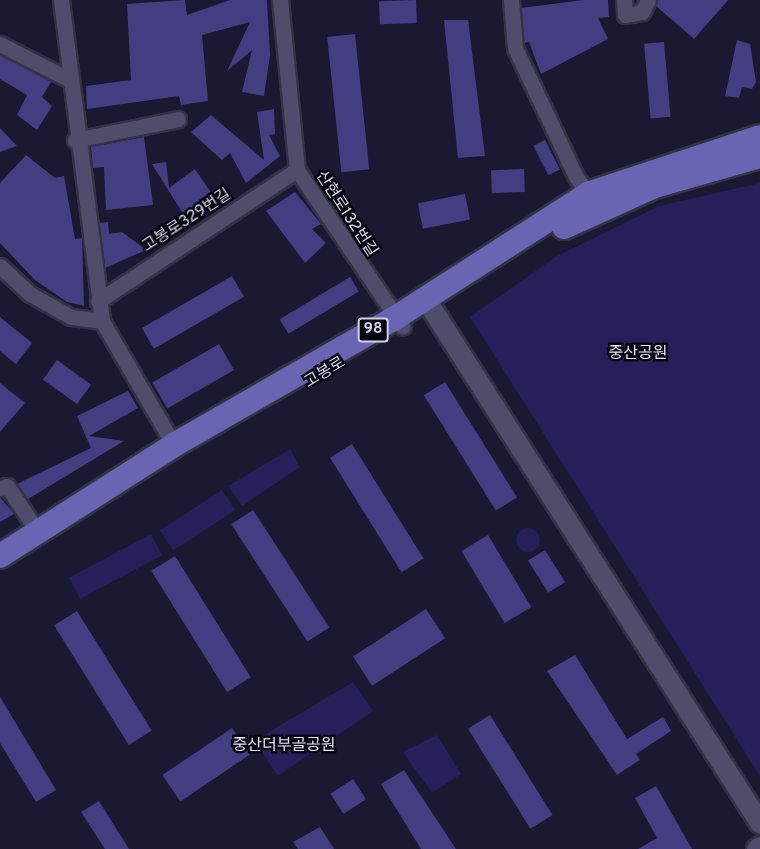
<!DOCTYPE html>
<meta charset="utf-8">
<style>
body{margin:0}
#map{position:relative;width:760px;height:849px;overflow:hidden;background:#1a1932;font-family:Overpass,"Noto Sans KR",sans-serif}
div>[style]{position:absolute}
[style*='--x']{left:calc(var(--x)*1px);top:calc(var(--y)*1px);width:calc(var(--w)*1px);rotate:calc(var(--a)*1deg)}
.green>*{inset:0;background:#261f5a;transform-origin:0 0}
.round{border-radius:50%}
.building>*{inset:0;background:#423e81;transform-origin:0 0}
.roads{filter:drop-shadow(2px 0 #333246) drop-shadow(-2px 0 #333246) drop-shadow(0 2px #333246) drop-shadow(0 -2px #333246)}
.minor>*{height:15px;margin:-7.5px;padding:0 7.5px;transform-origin:7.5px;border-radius:7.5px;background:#4e4e6b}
.tertiary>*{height:20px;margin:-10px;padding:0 10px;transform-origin:10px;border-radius:10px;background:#4e4e6b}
.secondary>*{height:21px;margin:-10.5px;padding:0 10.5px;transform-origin:10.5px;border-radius:10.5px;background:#4e4e6b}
.primary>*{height:24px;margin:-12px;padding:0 12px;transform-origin:12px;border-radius:12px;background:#6965b2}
span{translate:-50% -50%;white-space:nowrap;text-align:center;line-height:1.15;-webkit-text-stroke:5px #060610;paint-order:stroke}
.shield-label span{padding:2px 4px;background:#060610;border:2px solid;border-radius:4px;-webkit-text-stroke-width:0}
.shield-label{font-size:15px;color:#d2d3e4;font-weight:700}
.street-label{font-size:16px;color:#d2d3e4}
.park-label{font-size:16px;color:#e1e3f7}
</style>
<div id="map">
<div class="green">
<i style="clip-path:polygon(760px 183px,760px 776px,470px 317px,557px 256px,659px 206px)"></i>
<i style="clip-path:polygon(290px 449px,300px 467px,242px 506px,228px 486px)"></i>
<i style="left:222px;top:490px;width:24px;height:74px;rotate:57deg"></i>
<i class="round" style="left:516px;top:528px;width:24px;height:24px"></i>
<i style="left:151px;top:534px;width:24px;height:93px;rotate:62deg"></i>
<i style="clip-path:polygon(353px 682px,373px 711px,278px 776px,254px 741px)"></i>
<i style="clip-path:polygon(437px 735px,461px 774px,432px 793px,403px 752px)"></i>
</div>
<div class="building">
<i style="clip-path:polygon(185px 0,187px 15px,230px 0,267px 0,270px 55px,264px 96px,242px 92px,252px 50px,227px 71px,250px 22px,202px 35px,208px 101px,181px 105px,179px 96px,87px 109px,86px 86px,131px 80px,127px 4px)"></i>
<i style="left:416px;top:0;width:23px;height:37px;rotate:88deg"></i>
<i style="clip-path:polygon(584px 0,608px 0,609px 17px,598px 18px,608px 39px,541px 74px,529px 42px,524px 43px,521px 8px)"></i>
<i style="clip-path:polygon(658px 0,728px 0,694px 39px,656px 6px)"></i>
<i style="clip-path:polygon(444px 20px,468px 20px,485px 156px,458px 158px)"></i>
<i style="left:355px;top:34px;width:136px;height:28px;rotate:84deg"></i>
<i style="clip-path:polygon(737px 40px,750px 44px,756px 82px,752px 89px,742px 87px,739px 98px,725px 96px)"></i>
<i style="left:664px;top:42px;width:75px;height:20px;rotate:85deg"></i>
<i style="clip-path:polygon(0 55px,51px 82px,42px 97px,52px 106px,37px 130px,17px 115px,27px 95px,0 79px)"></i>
<i style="clip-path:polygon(274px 109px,275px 134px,269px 135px,280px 156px,246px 183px,230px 153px,222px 160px,191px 132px,211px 115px,264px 160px,257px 112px)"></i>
<i style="clip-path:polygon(0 128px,17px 146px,0 152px)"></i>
<i style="clip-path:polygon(144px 137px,153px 205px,106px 210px,104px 167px,93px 168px,91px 147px)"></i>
<i style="left:545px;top:140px;width:33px;height:13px;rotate:63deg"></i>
<i style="clip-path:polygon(26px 155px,55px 178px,64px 176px,75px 239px,82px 238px,84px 306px,67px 302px,35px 280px,0 243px,0 183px)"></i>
<i style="clip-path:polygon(166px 162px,169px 188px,195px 169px,214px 197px,185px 217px,152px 164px)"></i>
<i style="left:524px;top:169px;width:23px;height:33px;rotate:88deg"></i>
<i style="clip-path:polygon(295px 192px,321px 224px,312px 229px,326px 243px,305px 263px,266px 211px)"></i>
<i style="left:465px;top:194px;width:26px;height:48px;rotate:79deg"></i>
<i style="clip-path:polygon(108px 222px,109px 234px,122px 232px,146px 250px,105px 268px,99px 223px)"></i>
<i style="left:232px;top:276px;width:24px;height:104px;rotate:60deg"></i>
<i style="left:350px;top:277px;width:17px;height:82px;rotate:59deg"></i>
<i style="clip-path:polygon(0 317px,32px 343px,16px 364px,0 351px)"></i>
<i style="left:219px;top:344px;width:30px;height:77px;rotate:60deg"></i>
<i style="left:57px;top:360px;width:42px;height:24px;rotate:36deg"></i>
<i style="left:445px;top:382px;width:136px;height:25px;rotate:58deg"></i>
<i style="clip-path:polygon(0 383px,25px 403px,0 432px)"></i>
<i style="clip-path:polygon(128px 391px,138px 408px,89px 436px,124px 441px,28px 499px,17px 484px,91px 448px,77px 416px)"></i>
<i style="left:352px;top:444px;width:135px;height:26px;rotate:58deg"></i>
<i style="clip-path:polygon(0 497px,14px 514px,0 522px)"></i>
<i style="left:253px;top:510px;width:140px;height:26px;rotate:57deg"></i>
<i style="left:488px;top:535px;width:84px;height:31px;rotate:59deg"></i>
<i style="left:545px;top:550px;width:38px;height:20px;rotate:58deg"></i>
<i style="left:175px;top:556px;width:143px;height:28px;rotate:58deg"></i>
<i style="left:426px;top:609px;width:35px;height:87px;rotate:57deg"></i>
<i style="left:77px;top:611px;width:141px;height:27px;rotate:58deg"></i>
<i style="clip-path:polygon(575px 655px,627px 739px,663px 717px,671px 731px,636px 754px,640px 760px,617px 775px,547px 671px)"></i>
<i style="clip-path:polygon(0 697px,56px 790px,36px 802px,0 743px)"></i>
<i style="left:490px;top:715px;width:118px;height:26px;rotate:58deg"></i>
<i style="left:232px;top:728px;width:32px;height:84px;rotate:56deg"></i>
<i style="clip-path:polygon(404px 770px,456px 849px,421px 849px,381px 784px)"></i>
<i style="left:353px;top:779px;width:24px;height:27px;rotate:57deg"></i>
<i style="clip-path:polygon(656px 786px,692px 849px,638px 849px,657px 838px,635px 798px)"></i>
<i style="clip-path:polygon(99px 801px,129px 849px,105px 849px,81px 812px)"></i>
<i style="clip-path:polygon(320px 827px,334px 849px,298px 849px,293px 842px)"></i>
</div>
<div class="roads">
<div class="minor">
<i style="--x:61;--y:0;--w:324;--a:82.7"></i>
<i style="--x:102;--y:321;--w:143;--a:59.9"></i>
<i style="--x:280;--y:0;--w:171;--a:84.3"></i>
<i style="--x:297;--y:170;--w:189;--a:56"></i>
<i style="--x:511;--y:0;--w:48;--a:85.2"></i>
<i style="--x:515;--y:48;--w:140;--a:64.7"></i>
<i style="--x:575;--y:175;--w:23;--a:56"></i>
<i style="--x:624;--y:0;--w:15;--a:86"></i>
<i style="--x:625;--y:15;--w:17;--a:-10"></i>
<i style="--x:642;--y:12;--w:13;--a:-63"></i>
<i style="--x:0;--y:44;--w:76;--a:27.2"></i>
<i style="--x:75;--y:140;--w:105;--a:-11.5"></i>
<i style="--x:0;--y:266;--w:41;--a:43"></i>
<i style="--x:30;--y:294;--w:47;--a:29.3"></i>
<i style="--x:71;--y:317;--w:31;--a:7"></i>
<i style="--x:98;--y:301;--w:238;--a:-33.4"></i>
<i style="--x:0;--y:488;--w:7;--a:-16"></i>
<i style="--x:7;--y:486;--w:55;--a:56"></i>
</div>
<div class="tertiary">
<i style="--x:425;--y:298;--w:623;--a:57.46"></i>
</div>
<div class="secondary">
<i style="--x:757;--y:849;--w:4;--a:-34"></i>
</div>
<div class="primary">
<i style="--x:564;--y:227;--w:100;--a:-24.3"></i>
<i style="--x:655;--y:186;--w:109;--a:-15.9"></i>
<i style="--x:0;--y:556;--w:206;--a:-32.5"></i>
<i style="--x:174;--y:445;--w:255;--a:-29.9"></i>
<i style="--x:395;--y:318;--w:229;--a:-32.7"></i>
<i style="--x:588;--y:194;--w:181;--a:-18.3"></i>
</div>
</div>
<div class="shield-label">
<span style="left:373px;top:330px">98</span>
</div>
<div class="street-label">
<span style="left:346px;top:214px;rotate:57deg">산현로132번길</span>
<span style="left:187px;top:221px;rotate:-33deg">고봉로329번길</span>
<span style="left:325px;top:373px;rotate:-31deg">고봉로</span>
</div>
<div class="park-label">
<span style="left:638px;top:354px">중산공원</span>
<span style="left:284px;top:746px">중산더부골공원</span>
</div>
</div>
